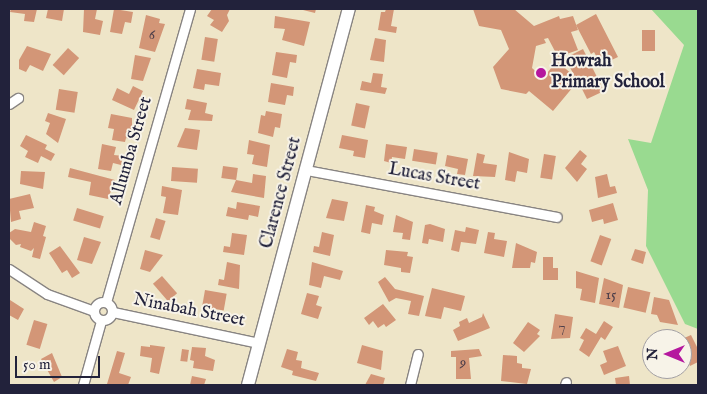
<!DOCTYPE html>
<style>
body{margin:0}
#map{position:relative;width:707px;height:394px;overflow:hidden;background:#eee5c8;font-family:"IM FELL English",serif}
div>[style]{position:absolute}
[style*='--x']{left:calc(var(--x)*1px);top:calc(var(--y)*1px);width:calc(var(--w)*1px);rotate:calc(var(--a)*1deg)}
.green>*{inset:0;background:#99da90}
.building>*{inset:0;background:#d39677;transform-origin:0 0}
.roads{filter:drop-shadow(1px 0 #888482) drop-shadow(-1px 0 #888482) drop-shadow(0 1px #888482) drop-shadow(0 -1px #888482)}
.street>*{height:9px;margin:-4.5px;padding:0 4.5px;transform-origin:4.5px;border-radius:4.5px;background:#fff}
.street>.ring{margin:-4.5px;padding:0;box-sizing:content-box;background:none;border:9px solid #fff;border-radius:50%}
.secondary>*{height:12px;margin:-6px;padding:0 6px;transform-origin:6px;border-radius:6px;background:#fff}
.dots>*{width:14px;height:14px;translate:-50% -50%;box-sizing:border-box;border:2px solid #f7f3e8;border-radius:50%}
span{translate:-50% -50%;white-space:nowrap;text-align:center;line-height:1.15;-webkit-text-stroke:4px #f7f3e8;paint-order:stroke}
.number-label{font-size:15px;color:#4e3f4a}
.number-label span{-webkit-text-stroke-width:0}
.poi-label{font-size:18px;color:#22223b;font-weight:700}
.left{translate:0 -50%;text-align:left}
.street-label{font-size:18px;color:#22223b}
.frame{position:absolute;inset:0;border:10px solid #22223b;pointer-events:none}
.north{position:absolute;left:642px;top:329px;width:50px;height:50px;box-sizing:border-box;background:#f7f3e8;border:1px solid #a29fa3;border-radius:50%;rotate:270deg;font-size:14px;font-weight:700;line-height:20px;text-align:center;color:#22223b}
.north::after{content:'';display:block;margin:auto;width:18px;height:22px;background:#b5179e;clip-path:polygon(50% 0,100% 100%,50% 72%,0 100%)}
.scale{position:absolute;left:15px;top:356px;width:85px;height:22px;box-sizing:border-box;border:2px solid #22223b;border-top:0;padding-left:6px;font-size:15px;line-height:18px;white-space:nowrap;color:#22223b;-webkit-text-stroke:4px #f7f3e8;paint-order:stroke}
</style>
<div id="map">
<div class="green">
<i style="clip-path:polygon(651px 9px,698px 9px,698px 329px,685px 324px,646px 246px,648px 190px,628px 139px,651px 143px,684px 45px)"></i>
</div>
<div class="building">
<i style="clip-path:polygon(11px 9px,37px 9px,34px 22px,24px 21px,25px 14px,10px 12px)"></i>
<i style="clip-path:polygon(48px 9px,64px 9px,62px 21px,46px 18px)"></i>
<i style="clip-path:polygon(84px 9px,97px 9px,95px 19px,103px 21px,100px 35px,83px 32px)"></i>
<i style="clip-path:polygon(114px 9px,133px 12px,131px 23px,125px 22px,122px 34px,110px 32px)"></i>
<i style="clip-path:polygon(212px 9px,230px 9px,227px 15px,229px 21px,222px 32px,210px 25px,214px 20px,207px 16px)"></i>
<i style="clip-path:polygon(299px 9px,316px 9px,315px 13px)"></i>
<i style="clip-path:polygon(386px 9px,394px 9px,391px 26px,397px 27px,396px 33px,378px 30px,381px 12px,385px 12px)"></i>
<i style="clip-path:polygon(473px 9px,514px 9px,534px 26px,559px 16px,560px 19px,573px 16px,578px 30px,571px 32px,578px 50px,558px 57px,548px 38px,544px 39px,546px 43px,536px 46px,532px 68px,543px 78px,557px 61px,575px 77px,565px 58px,583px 49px,604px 91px,587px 99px,578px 81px,553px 111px,529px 91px,526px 94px,501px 89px,493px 67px,509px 49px,501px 30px,479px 26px)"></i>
<i style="clip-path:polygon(596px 14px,618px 57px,601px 65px,594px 52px,591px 54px,576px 25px)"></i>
<i style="clip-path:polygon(146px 15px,160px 19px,159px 23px,165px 24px,155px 52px,139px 48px)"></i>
<i style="clip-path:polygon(275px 16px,310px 22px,304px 46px,282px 40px,285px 29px,274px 28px)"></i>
<i style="left:642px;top:30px;width:13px;height:21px"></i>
<i style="left:205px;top:37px;width:13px;height:23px;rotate:9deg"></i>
<i style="clip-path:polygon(375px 38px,386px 40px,384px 62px,370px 60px)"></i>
<i style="clip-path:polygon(27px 46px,51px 54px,43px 71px,30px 65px,26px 72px,19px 69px,19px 60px)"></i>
<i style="left:68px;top:48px;width:15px;height:23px;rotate:42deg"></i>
<i style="clip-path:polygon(276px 52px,297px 55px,296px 63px,290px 62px,287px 78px,272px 75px)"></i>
<i style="clip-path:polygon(135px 55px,151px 58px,143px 81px,131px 79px)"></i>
<i style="clip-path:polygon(197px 69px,221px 73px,219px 86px,205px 84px,204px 90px,193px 88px)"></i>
<i style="clip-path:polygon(373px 73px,383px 74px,381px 87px,387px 88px,385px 94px,360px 90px,362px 81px,371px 83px)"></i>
<i style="clip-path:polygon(271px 83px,294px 87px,293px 96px,287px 95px,285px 105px,268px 102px)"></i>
<i style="clip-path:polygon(133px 86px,143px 91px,134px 110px,112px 100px,117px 88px,129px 94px)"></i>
<i style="left:59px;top:89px;width:19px;height:21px;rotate:9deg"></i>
<i style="clip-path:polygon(187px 99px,207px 103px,205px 113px,213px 115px,212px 121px,188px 120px,191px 110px,185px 109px)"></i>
<i style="left:356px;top:103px;width:14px;height:23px;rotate:12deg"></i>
<i style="clip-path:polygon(266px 111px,282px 114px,280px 128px,275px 127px,273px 137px,258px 133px,261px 115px,265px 116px)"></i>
<i style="clip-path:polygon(48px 113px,66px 119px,58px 143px,46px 134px,50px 123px,45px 121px)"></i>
<i style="clip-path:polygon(111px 114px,132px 118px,132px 140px,126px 138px,125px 142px,112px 140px,114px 129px,108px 128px)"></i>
<i style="clip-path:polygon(185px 128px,200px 130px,197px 150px,177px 147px)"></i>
<i style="clip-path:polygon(26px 135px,47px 145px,45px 149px,55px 154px,51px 161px,41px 156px,38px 163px,25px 157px,28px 151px,20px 146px)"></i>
<i style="clip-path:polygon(342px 135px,368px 140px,365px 158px,353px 156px,354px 151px,339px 148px)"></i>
<i style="clip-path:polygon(249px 140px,270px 145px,267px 167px,252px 164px,254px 155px,247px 154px)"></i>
<i style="clip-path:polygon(102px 144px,116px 147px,114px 155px,123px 156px,121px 165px,113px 163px,111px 171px,98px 169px)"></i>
<i style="clip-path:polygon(386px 144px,407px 147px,405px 159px,392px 157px,391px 163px,384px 161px)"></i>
<i style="left:414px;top:149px;width:24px;height:12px;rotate:9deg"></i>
<i style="clip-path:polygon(580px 150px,587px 156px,581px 164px,587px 169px,577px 182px,565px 168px)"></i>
<i style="clip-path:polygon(509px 152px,529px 159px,527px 173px,517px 171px,515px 182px,505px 180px)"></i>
<i style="clip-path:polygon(477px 153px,485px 155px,483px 163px,497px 165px,495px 177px,473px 176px)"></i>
<i style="left:544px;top:154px;width:12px;height:24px;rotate:9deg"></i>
<i style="clip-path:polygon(447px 155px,468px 159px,465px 175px,457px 174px,458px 169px,445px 166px)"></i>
<i style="left:223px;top:166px;width:15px;height:12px;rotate:8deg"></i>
<i style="left:172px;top:167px;width:26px;height:14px;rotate:4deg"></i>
<i style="clip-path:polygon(70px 168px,115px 180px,108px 199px,89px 195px,91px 182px,68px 177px)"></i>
<i style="clip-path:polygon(21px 171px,45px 172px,43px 189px,20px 184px)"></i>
<i style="clip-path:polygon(253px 174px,266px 176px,264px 198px,231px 192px,236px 180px,252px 183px)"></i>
<i style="clip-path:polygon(607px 174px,610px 187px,615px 186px,617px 193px,598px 198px,595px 177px)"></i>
<i style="clip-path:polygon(162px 186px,182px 190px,178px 215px,163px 213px,166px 197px,161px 196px)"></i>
<i style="clip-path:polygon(30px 194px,34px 208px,19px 211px,21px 219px,11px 222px,9px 199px)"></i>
<i style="clip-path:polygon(332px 199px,348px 202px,344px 221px,326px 218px)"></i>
<i style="clip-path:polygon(237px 202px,260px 206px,258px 217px,249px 215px,248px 220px,226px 216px,228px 207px,236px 209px)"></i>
<i style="clip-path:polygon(613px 203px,618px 220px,604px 224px,603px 219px,592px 222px,589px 210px)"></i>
<i style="clip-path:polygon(366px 205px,375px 207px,374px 211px,384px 215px,382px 225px,372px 223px,370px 234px,361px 232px)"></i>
<i style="left:77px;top:208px;width:28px;height:13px;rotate:17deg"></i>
<i style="clip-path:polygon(396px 215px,413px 222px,410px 240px,402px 239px,403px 233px,393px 232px)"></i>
<i style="left:156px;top:218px;width:10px;height:20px;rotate:17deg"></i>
<i style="clip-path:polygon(34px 222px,46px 226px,43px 236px,46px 237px,40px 259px,32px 257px,34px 248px,31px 251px,20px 247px,21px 244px,16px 245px,9px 238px,9px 233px,15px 229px,31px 232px)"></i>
<i style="clip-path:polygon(430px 224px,445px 229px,443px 242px,429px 239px,428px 244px,422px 243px,425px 225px)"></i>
<i style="clip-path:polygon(466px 227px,479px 230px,476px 244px,461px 242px,459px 252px,451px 250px,455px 230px,465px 232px)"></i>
<i style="clip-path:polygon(322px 232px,334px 235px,330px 256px,313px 252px,314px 246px,319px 247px)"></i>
<i style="clip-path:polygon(488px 232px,495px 233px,494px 239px,507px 241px,504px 257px,484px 253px)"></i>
<i style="clip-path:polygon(232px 233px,247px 235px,244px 255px,223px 252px,224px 246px,230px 247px)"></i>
<i style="left:600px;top:235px;width:12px;height:28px;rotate:20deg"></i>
<i style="clip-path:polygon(84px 237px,101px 242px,92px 264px,77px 260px)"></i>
<i style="clip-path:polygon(516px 243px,537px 252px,535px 263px,531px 262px,530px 268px,512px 268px)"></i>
<i style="clip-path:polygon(60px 246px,80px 273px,72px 278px,67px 270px,62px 273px,49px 253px)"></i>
<i style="clip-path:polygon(635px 249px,646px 252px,643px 264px,631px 260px)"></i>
<i style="clip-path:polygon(145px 250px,163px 255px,150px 272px,140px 269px)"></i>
<i style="clip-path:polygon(386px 250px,408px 252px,407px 256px,413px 257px,410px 273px,401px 272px,401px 268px,384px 265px)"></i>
<i style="clip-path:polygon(543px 257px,553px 257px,553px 268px,558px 268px,558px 280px,543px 280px)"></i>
<i style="clip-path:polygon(227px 262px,240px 265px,239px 289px,218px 285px,219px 279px,224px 280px)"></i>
<i style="clip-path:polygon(312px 262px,343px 271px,340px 280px,324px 276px,321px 288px,309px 285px)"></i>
<i style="clip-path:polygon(576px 271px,599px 278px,595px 303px,580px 300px,582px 289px,576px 288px)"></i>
<i style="left:162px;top:276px;width:23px;height:12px;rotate:49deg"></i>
<i style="clip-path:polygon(385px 277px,395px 289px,424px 296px,419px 316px,408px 314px,411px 301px,396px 298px,389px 302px,378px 282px)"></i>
<i style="clip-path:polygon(604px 278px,623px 285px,619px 308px,599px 304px)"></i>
<i style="left:628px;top:287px;width:23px;height:21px;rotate:13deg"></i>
<i style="clip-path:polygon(432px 288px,465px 296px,461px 311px,444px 307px,441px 319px,425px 316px)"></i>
<i style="left:205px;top:290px;width:22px;height:17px;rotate:10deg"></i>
<i style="clip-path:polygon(307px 293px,319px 296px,316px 305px,322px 307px,318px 319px,301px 314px)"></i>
<i style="clip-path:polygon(9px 295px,10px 300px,24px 309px,18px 320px,9px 315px)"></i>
<i style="clip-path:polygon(654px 297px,669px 300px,678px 325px,660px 322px,657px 315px,651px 314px)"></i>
<i style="clip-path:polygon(383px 304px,396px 320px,386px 327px,384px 324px,378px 328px,373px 321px,369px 325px,364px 318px)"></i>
<i style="clip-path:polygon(483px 313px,490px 328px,458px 341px,453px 330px,460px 326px,459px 322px,467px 318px,469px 323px,482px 317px)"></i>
<i style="clip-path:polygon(555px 314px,573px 317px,570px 338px,551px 339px)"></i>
<i style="left:34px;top:320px;width:14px;height:26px;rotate:17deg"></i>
<i style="clip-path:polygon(604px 321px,613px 327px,605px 340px,601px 337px,589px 357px,579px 350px,584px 340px,580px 338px,586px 328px,596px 334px)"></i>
<i style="clip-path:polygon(528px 322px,540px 330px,537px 334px,540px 336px,524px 352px,513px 343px)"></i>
<i style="clip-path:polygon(691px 335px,698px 349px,698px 362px,690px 366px,682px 350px,682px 339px)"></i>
<i style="clip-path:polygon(150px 345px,165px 347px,159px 374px,150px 372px,152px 358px,140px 356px,141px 346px,150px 347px)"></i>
<i style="clip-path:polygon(362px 345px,383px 351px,381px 370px,357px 363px)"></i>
<i style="clip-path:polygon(618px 346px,626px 366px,604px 375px,600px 365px,607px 362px,603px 351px)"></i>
<i style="clip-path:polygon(192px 347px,206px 348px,205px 356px,215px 360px,213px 371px,193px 368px,194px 361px,190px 360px)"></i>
<i style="left:182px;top:349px;width:7px;height:12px;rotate:8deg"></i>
<i style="clip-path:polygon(287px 349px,298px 352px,296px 360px,302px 361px,301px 368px,319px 373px,316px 381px,292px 375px,293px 371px,281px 367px)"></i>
<i style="clip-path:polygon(479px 349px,482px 356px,469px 358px,471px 379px,456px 379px,456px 357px,451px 357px,451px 351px)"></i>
<i style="clip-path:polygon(117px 351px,125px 353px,119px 373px,131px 377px,128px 385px,107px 384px)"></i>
<i style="clip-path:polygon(52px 353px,62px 377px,54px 382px,41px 359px)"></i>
<i style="clip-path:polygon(503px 355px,517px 356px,517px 363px,522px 364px,522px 368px,531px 369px,527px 384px,501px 381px)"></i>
<i style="clip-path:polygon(371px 374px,385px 378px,383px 385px,365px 385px)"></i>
<i style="clip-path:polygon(192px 376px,206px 379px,204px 385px,190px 385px)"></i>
<i style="clip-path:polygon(629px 376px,630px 385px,616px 385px,615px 378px)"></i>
</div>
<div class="roads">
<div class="street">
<i style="--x:9;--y:104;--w:11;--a:-34"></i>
<i style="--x:306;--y:170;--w:255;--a:10.6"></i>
<i style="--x:9;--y:269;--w:45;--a:33.3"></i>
<i style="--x:47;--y:294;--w:50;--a:19.9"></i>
<i class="ring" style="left:94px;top:302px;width:9px;height:9px"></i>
<i style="--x:106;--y:302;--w:305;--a:-74"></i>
<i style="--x:113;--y:312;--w:149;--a:12"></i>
<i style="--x:83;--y:385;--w:66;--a:-74.3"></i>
<i style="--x:410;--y:385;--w:32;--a:-76"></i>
<i style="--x:565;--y:385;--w:3;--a:-72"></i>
</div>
<div class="secondary">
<i style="--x:248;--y:385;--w:389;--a:-75"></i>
</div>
</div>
<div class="dots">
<i style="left:541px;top:73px;background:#b5179e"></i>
</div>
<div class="number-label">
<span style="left:152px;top:35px">6</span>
<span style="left:611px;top:295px">15</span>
<span style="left:562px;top:327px">7</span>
<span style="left:463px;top:363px">9</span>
</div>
<div class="poi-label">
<span class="left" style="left:551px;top:73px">Howrah<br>Primary School</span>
</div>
<div class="street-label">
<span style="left:132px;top:151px;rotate:-74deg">Allumba Street</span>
<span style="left:434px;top:178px;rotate:10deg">Lucas Street</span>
<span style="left:282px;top:193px;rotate:-75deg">Clarence Street</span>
<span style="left:189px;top:311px;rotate:11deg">Ninabah Street</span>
</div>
<div class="frame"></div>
<div class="north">N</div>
<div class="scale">50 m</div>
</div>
